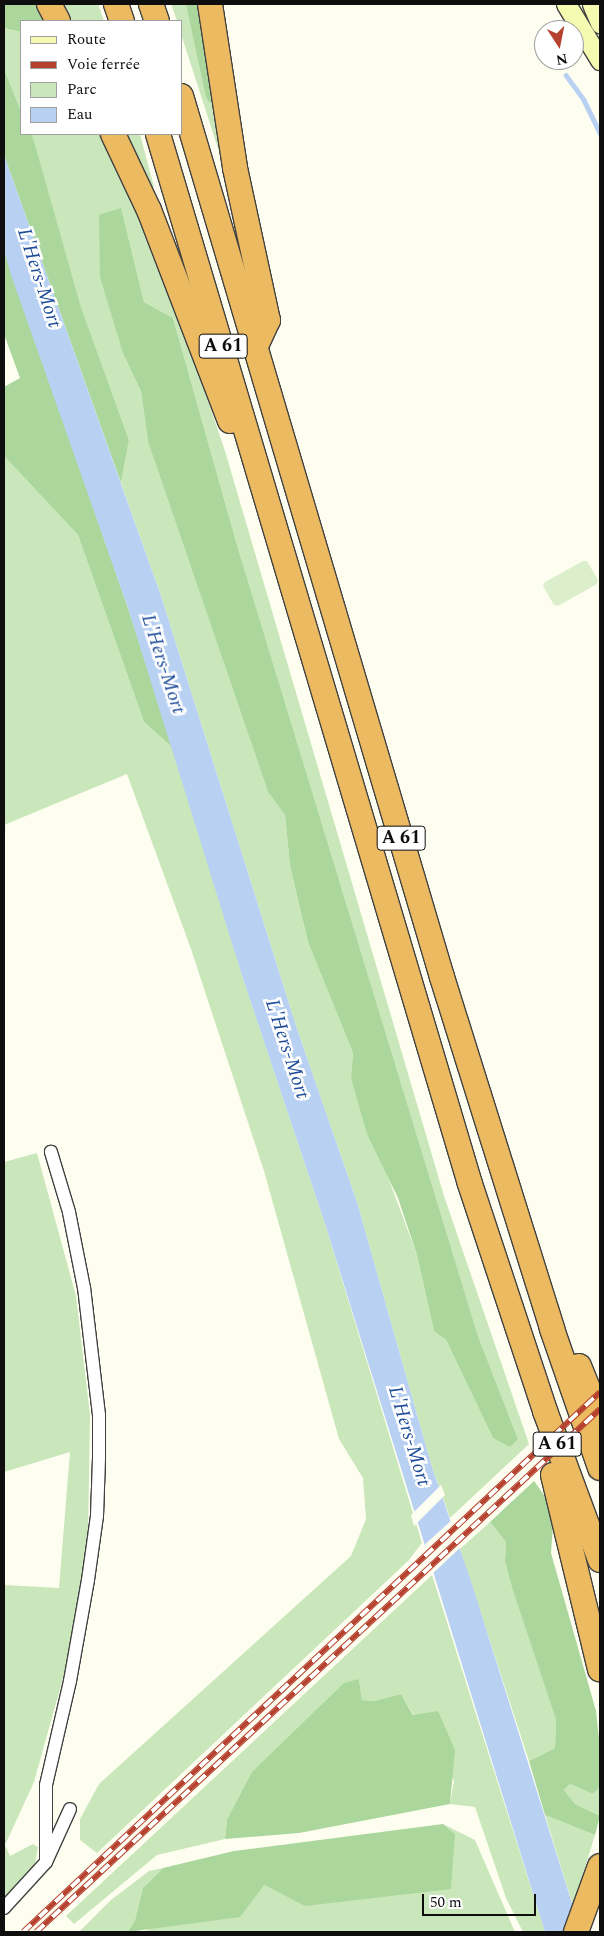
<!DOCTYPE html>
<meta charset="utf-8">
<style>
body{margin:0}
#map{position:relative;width:604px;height:1936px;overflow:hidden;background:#fefef0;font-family:Spectral,serif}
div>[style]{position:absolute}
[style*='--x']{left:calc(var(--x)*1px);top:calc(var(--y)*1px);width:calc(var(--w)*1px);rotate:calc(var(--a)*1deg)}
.green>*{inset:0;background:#cae7bb}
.forest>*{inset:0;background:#abd79c}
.pitch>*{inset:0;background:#dcefcd}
.water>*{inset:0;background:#b8d1f3}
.pier>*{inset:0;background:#fefef0}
.stream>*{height:4.5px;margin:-2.25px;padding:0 2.25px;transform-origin:2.25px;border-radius:2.25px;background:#b8d1f3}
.roads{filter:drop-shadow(1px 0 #414141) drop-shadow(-1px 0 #414141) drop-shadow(0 1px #414141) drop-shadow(0 -1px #414141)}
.minor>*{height:12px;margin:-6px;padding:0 6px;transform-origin:6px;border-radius:6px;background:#fff}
.secondary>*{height:19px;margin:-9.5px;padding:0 9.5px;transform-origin:9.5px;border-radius:9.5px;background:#f4faaf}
.motorway>*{height:24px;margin:-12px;padding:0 12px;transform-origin:12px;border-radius:12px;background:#ecba61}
.rail>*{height:5.5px;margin-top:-2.75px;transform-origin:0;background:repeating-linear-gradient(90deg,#fff 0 11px,#b6412e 0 22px);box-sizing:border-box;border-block:1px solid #b6412e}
span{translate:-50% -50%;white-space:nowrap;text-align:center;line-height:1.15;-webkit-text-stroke:5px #fff;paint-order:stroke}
.shield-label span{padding:1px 4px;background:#fff;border:1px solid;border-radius:4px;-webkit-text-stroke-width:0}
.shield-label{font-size:18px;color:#0e0e0e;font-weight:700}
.water-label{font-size:20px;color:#1e4c99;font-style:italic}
.frame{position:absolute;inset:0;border:5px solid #0e0e0e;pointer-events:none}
.legend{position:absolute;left:20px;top:20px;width:162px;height:115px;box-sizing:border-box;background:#fff;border:1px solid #9f9f9f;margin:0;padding:6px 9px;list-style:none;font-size:15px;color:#0e0e0e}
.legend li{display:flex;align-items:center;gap:10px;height:25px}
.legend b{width:25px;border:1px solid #9f9f9f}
.north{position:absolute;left:534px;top:20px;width:50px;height:50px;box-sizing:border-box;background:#fff;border:1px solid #9f9f9f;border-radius:50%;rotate:169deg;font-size:14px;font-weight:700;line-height:20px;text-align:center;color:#0e0e0e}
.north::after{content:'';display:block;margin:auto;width:18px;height:22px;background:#b6412e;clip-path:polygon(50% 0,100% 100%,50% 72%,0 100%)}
.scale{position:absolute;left:422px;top:1894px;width:114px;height:22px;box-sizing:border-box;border:2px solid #0e0e0e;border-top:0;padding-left:6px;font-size:15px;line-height:18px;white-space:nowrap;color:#0e0e0e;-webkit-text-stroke:4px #fff;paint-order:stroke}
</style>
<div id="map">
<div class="green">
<i style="clip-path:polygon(61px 4px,98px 4px,104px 21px,69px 21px)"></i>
<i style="clip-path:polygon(171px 4px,186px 4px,216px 103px,224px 167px,181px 34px,181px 21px,177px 21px)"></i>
<i style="clip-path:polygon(4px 28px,21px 32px,21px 111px,4px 69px)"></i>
<i style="clip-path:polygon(evenodd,31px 134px,99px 134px,131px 199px,185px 333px,225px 451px,444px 1196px,529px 1444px,450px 1518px,431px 1464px,357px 1202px,298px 1032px,161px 596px,121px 483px,129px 440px,81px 307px,31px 134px,121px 209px,144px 302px,173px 318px,237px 545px,478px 1336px,518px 1439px,493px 1438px,446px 1340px,434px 1331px,417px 1255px,351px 1078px,353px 1053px,308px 942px,290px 866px,285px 815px,268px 792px,148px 442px,141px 391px,133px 372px,121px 209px)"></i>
<i style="clip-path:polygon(122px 134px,140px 134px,154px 187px,151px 189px)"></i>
<i style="clip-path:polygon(4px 456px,78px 535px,144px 722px,173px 748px,244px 982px,326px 1227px,422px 1543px,408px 1561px,97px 1853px,80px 1840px,80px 1819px,99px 1784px,351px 1556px,366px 1519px,363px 1478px,339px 1439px,264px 1171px,191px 949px,127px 774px,4px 825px)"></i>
<i style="clip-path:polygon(37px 1153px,76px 1296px,90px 1415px,88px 1537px,68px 1660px,34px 1782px,5px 1845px,10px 1856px,33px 1844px,38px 1847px,35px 1864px,4px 1898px,4px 1585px,59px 1588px,70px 1452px,4px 1472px,4px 1162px)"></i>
<i style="clip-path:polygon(490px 1522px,506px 1542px,505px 1561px,512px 1588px,556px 1720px,555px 1748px,529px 1761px,460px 1549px)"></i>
<i style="clip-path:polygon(432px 1575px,545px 1932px,523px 1932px,506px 1898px,475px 1807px,450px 1804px,454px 1781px,401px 1694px,374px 1701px,362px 1700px,359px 1679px,227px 1820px,225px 1839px,157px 1855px,74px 1924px,66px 1916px)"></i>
<i style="clip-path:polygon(570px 1784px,593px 1794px,600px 1787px,600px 1816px,575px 1804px,564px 1790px)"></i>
<i style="clip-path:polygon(545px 1815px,595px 1835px,573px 1906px)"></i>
<i style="clip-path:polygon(443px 1824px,475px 1840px,515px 1932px,143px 1932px,264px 1885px,306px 1906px,455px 1834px)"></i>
<i style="clip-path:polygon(163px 1868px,143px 1888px,135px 1920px,128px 1932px,79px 1932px,111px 1900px,149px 1871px)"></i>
</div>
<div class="forest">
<i style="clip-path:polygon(4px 4px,36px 4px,44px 21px,21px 21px,21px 32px,4px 28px)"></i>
<i style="clip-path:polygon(186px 4px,198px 4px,216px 103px,209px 102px,206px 97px)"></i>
<i style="clip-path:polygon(4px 69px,21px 111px,21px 134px,31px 134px,33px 138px,81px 307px,129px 440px,121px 483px,4px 155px)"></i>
<i style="clip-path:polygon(121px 208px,144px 302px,173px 318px,237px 545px,478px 1336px,518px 1439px,510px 1447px,493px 1438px,446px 1340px,434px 1331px,417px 1255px,398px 1198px,367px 1134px,351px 1078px,353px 1053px,308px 942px,290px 866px,285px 815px,268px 792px,148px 442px,141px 391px,123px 353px,100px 277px,99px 215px)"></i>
<i style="clip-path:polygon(4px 250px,128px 608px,173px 748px,144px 722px,78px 535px,4px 456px,4px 387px,20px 378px,4px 334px)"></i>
<i style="clip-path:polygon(534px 1481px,544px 1495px,553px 1525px,551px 1553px,596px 1711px,600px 1748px,600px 1787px,593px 1794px,570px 1784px,564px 1790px,575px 1804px,600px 1816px,595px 1835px,545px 1815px,529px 1761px,555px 1748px,556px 1720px,512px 1588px,505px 1561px,506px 1542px,490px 1522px)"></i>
<i style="clip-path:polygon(359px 1679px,362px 1700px,374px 1701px,401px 1694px,413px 1715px,438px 1711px,455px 1750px,450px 1804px,299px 1833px,225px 1839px,227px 1820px,252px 1772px,344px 1683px)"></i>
<i style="clip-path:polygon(443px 1824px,455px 1834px,451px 1889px,305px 1906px,264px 1885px,240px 1917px,128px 1932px,135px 1920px,143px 1888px,163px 1868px,234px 1851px)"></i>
</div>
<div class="pitch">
<i style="clip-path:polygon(583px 561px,587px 561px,598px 580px,597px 584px,558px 606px,554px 605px,543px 586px,545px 582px)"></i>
</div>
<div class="water">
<i style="clip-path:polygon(4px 155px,161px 596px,298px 1032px,357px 1202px,431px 1464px,472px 1584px,581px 1932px,545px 1932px,326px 1227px,244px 982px,128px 608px,11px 275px,4px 250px)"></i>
</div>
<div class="pier">
<i style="clip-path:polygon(441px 1485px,445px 1495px,414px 1526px,411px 1515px)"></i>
<i style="clip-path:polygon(453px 1519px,462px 1546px,430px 1576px,421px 1548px)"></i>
</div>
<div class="stream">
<i style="--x:566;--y:75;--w:31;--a:54"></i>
<i style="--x:584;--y:100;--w:37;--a:64"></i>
</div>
<div class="roads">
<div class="minor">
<i style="--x:46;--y:1862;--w:77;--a:-90"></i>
<i style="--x:46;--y:1785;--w:107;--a:-77"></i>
<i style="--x:70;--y:1681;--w:103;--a:-79.9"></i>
<i style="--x:88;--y:1580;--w:65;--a:-82"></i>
<i style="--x:97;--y:1516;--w:58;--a:-88"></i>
<i style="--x:99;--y:1458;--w:43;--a:-90"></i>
<i style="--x:99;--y:1415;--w:128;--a:-96.7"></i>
<i style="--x:84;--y:1288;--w:77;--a:-101.2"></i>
<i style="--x:69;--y:1212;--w:63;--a:-106.7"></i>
<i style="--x:4;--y:1908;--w:62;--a:-47.6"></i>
<i style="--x:46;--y:1862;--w:58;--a:-65.6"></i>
</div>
<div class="secondary">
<i style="--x:566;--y:4;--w:66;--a:58.7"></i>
<i style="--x:592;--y:4;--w:21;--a:67"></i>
</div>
<div class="motorway">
<i style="--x:49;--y:4;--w:19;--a:62"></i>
<i style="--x:116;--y:4;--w:18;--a:71"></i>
<i style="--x:151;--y:4;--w:18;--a:71"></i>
<i style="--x:210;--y:4;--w:166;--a:81.3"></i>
<i style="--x:235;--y:168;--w:156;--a:77.8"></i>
<i style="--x:268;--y:320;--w:26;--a:115"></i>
<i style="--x:181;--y:96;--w:919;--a:73.5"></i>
<i style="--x:442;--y:977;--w:369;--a:72.6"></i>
<i style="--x:552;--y:1329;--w:147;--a:70.9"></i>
<i style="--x:113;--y:134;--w:84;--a:64.7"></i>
<i style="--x:149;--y:210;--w:226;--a:69"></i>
<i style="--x:158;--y:134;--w:1095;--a:73.45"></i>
<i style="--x:470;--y:1184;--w:239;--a:71.7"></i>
<i style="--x:545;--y:1411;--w:159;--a:69.7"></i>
<i style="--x:579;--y:1366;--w:56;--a:68"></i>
<i style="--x:553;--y:1475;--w:200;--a:76.4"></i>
<i style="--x:576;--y:1932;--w:70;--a:-70"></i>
</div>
</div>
<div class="rail">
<i style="--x:23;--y:1932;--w:790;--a:-43.1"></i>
<i style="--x:36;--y:1932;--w:769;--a:-42.84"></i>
</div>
<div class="shield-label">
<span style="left:223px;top:346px">A 61</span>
<span style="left:401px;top:838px">A 61</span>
<span style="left:557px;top:1444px">A 61</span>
</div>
<div class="water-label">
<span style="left:39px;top:278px;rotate:72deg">L'Hers-Mort</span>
<span style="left:163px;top:664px;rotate:72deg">L'Hers-Mort</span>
<span style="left:287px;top:1049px;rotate:72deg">L'Hers-Mort</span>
<span style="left:409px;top:1436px;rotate:73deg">L'Hers-Mort</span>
</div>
<div class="frame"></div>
<ul class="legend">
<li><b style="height:6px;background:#f4faaf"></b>Route</li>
<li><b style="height:6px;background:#b6412e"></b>Voie ferrée</li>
<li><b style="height:14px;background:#cae7bb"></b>Parc</li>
<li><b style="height:14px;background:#b8d1f3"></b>Eau</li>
</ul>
<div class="north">N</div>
<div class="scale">50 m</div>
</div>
